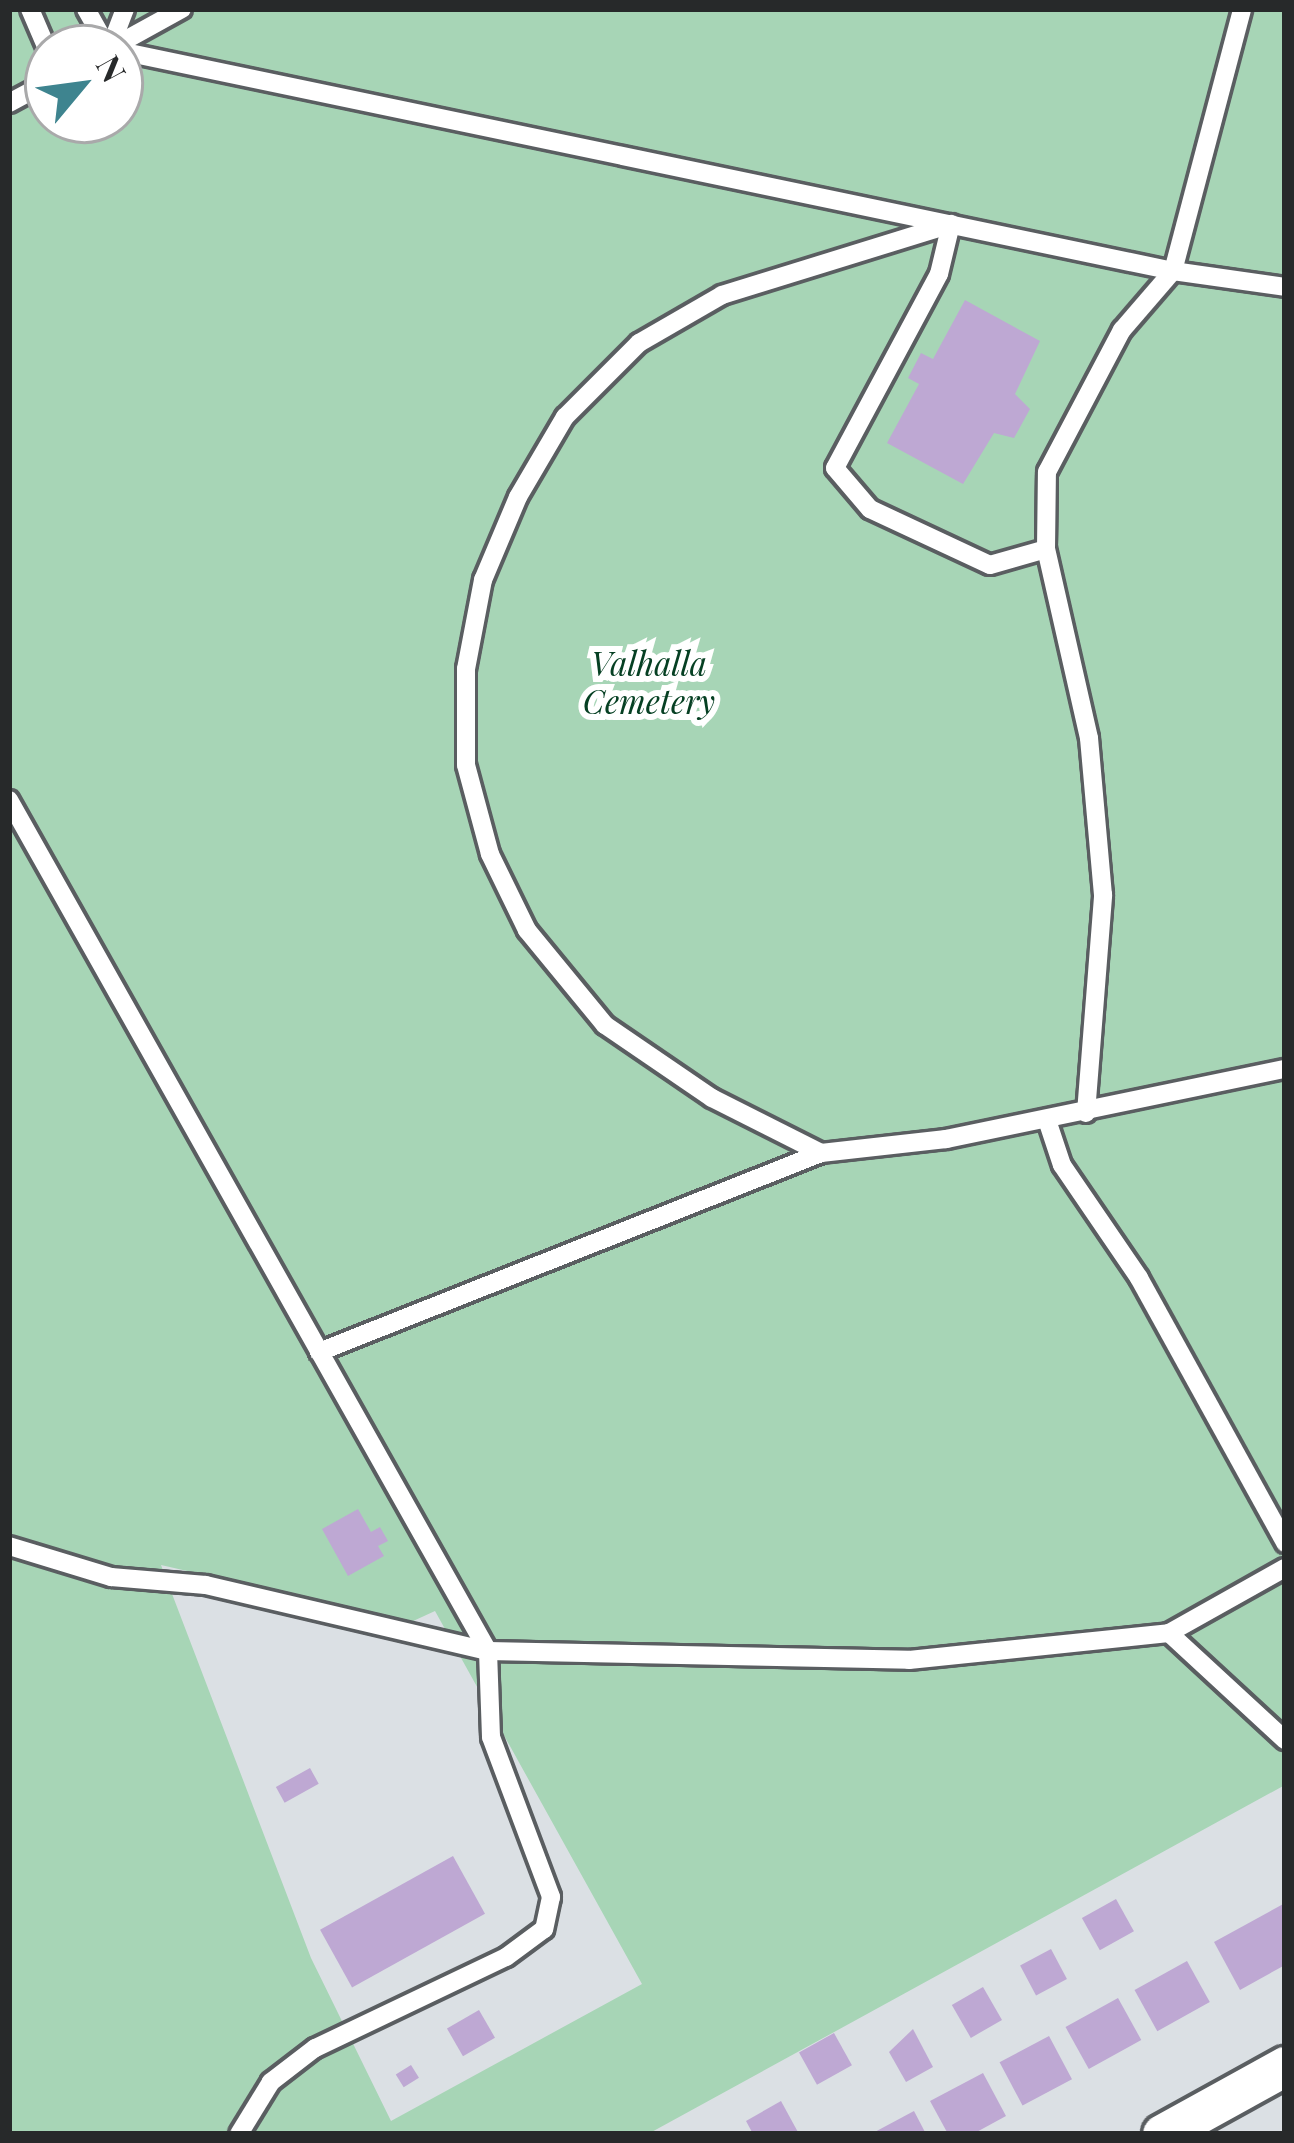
<!DOCTYPE html>
<style>
body{margin:0}
#map{position:relative;width:1294px;height:2143px;overflow:hidden;background:#dbe0e4;font-family:"Playfair Display",serif}
div>[style]{position:absolute}
[style*='--x']{left:calc(var(--x)*1px);top:calc(var(--y)*1px);width:calc(var(--w)*1px);rotate:calc(var(--a)*1deg)}
.green>*{inset:0;background:#a7d5b6}
.building>*{inset:0;background:#bea8d3;transform-origin:0 0}
.roads{filter:drop-shadow(3px 0 #5a5e61) drop-shadow(-3px 0 #5a5e61) drop-shadow(0 3px #5a5e61) drop-shadow(0 -3px #5a5e61)}
.lane>*{height:18px;margin:-9px;padding:0 9px;transform-origin:9px;border-radius:9px;background:#fff}
.street>*{height:39px;margin:-19.5px;padding:0 19.5px;transform-origin:19.5px;border-radius:19.5px;background:#fff}
span{translate:-50% -50%;white-space:nowrap;text-align:center;line-height:1.15;-webkit-text-stroke:12px #fff;paint-order:stroke}
.park-label{font-size:33px;color:#064023;font-style:italic}
.frame{position:absolute;inset:0;border:12px solid #27292a;pointer-events:none}
.north{position:absolute;left:24px;top:24px;width:120px;height:120px;box-sizing:border-box;background:#fff;border:3px solid #a9a9aa;border-radius:50%;rotate:61deg;font-size:33px;font-weight:700;line-height:48px;text-align:center;color:#27292a}
.north::after{content:'';display:block;margin:auto;width:42px;height:54px;background:#3e848f;clip-path:polygon(50% 0,100% 100%,50% 72%,0 100%)}
</style>
<div id="map">
<div class="green">
<i style="clip-path:polygon(evenodd,9px 9px,1285px 9px,1285px 1785px,648px 2134px,9px 2134px,9px 9px,48px 48px,120px 48px,120px 120px,48px 120px,48px 48px,9px 9px,161px 1565px,411px 1622px,435px 1611px,642px 1984px,391px 2121px,311px 1958px,161px 1565px)"></i>
</div>
<div class="building">
<i style="clip-path:polygon(965px 300px,1040px 341px,1015px 394px,1030px 409px,1014px 438px,994px 433px,963px 484px,887px 443px,919px 384px,908px 378px,921px 353px,933px 359px)"></i>
<i style="clip-path:polygon(358px 1509px,371px 1532px,380px 1527px,388px 1541px,378px 1546px,384px 1556px,348px 1576px,322px 1529px)"></i>
<i style="left:310px;top:1768px;width:18px;height:39px;rotate:61deg"></i>
<i style="left:453px;top:1856px;width:66px;height:152px;rotate:61deg"></i>
<i style="left:1116px;top:1899px;width:37px;height:39px;rotate:61deg"></i>
<i style="clip-path:polygon(1285px 1903px,1285px 1965px,1240px 1990px,1214px 1942px)"></i>
<i style="left:1051px;top:1949px;width:34px;height:35px;rotate:62deg"></i>
<i style="left:1187px;top:1961px;width:47px;height:60px;rotate:61deg"></i>
<i style="left:983px;top:1987px;width:38px;height:36px;rotate:60deg"></i>
<i style="left:1118px;top:1998px;width:48px;height:60px;rotate:61deg"></i>
<i style="left:479px;top:2010px;width:32px;height:37px;rotate:60deg"></i>
<i style="clip-path:polygon(913px 2029px,933px 2067px,906px 2082px,889px 2052px)"></i>
<i style="left:834px;top:2033px;width:37px;height:40px;rotate:61deg"></i>
<i style="left:1049px;top:2036px;width:49px;height:56px;rotate:62deg"></i>
<i style="left:411px;top:2065px;width:15px;height:18px;rotate:58deg"></i>
<i style="clip-path:polygon(983px 2073px,1006px 2116px,973px 2134px,948px 2134px,930px 2101px)"></i>
<i style="clip-path:polygon(781px 2101px,799px 2134px,753px 2134px,746px 2121px)"></i>
<i style="clip-path:polygon(914px 2111px,926px 2134px,871px 2134px)"></i>
</div>
<div class="roads">
<div class="lane">
<i style="--x:30;--y:9;--w:46;--a:66.8"></i>
<i style="--x:86;--y:9;--w:45;--a:60.6"></i>
<i style="--x:110;--y:48;--w:42;--a:-69"></i>
<i style="--x:111;--y:48;--w:81;--a:-28.8"></i>
<i style="--x:120;--y:51;--w:1076;--a:11.8"></i>
<i style="--x:1173;--y:271;--w:113;--a:8.1"></i>
<i style="--x:9;--y:103;--w:44;--a:-28.3"></i>
<i style="--x:951;--y:224;--w:51;--a:103.5"></i>
<i style="--x:939;--y:274;--w:220;--a:118.2"></i>
<i style="--x:835;--y:468;--w:54;--a:49.5"></i>
<i style="--x:870;--y:509;--w:132;--a:25"></i>
<i style="--x:990;--y:565;--w:58;--a:-15.9"></i>
<i style="--x:9;--y:800;--w:977;--a:60.63"></i>
<i style="--x:488;--y:1651;--w:421;--a:1.2"></i>
<i style="--x:909;--y:1660;--w:261;--a:-5.9"></i>
<i style="--x:1169;--y:1633;--w:133;--a:-29.3"></i>
<i style="--x:1086;--y:1113;--w:219;--a:-85.5"></i>
<i style="--x:1103;--y:895;--w:158;--a:-95.1"></i>
<i style="--x:1089;--y:738;--w:194;--a:-102.8"></i>
<i style="--x:1046;--y:549;--w:77;--a:-89.3"></i>
<i style="--x:1047;--y:472;--w:161;--a:-62.2"></i>
<i style="--x:1122;--y:330;--w:78;--a:-49.2"></i>
<i style="--x:1173;--y:271;--w:271;--a:-75.2"></i>
<i style="--x:1047;--y:1120;--w:47;--a:71.6"></i>
<i style="--x:1062;--y:1165;--w:137;--a:55.7"></i>
<i style="--x:1139;--y:1278;--w:303;--a:61.1"></i>
<i style="--x:821;--y:1153;--w:122;--a:-153.2"></i>
<i style="--x:712;--y:1098;--w:130;--a:-145.7"></i>
<i style="--x:605;--y:1025;--w:123;--a:-129.4"></i>
<i style="--x:527;--y:930;--w:85;--a:-116"></i>
<i style="--x:490;--y:854;--w:92;--a:-105.1"></i>
<i style="--x:466;--y:765;--w:96;--a:-90"></i>
<i style="--x:466;--y:669;--w:91;--a:-79.2"></i>
<i style="--x:483;--y:580;--w:90;--a:-67.1"></i>
<i style="--x:518;--y:497;--w:93;--a:-59.6"></i>
<i style="--x:565;--y:417;--w:105;--a:-45"></i>
<i style="--x:639;--y:343;--w:96;--a:-30"></i>
<i style="--x:722;--y:295;--w:240;--a:-17.2"></i>
<i style="--x:319;--y:1352;--w:540;--a:-21.62"></i>
<i style="--x:821;--y:1153;--w:126;--a:-6.4"></i>
<i style="--x:946;--y:1139;--w:346;--a:-11.7"></i>
<i style="--x:9;--y:1546;--w:107;--a:16.9"></i>
<i style="--x:111;--y:1577;--w:95;--a:4.8"></i>
<i style="--x:206;--y:1585;--w:290;--a:13.2"></i>
<i style="--x:488;--y:1651;--w:86;--a:88"></i>
<i style="--x:491;--y:1737;--w:171;--a:69.4"></i>
<i style="--x:551;--y:1897;--w:33;--a:102"></i>
<i style="--x:544;--y:1929;--w:47;--a:143.6"></i>
<i style="--x:506;--y:1957;--w:212;--a:154.5"></i>
<i style="--x:315;--y:2048;--w:56;--a:142.3"></i>
<i style="--x:271;--y:2082;--w:61;--a:121.6"></i>
<i style="--x:1169;--y:1633;--w:158;--a:42.7"></i>
</div>
<div class="street">
<i style="--x:1162;--y:2134;--w:141;--a:-28.9"></i>
</div>
</div>
<div class="park-label">
<span style="left:649px;top:682px">Valhalla<br>Cemetery</span>
</div>
<div class="frame"></div>
<div class="north">N</div>
</div>
